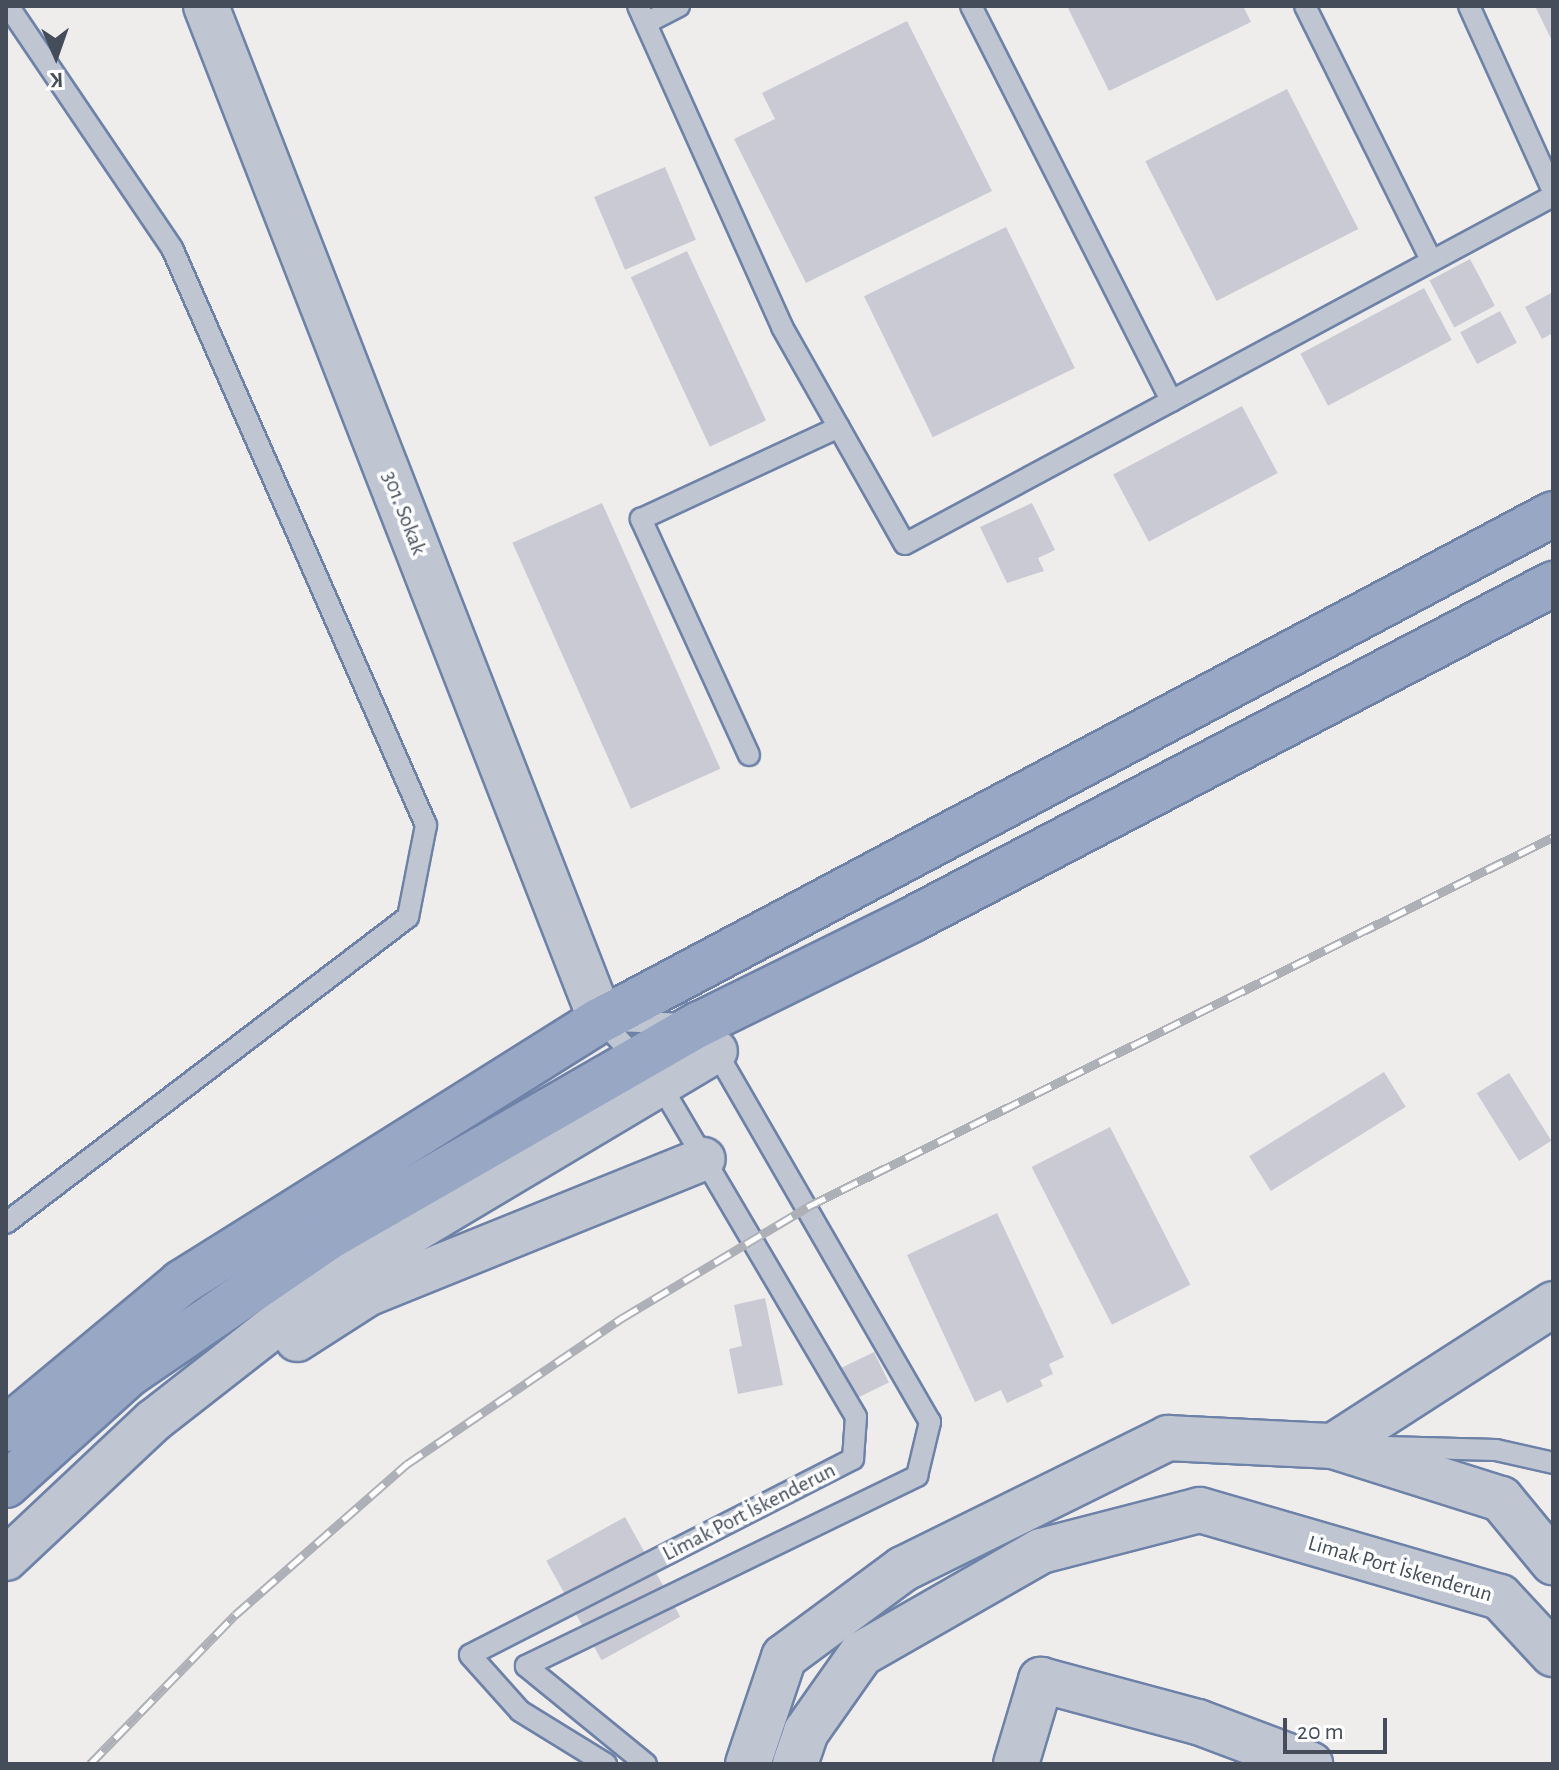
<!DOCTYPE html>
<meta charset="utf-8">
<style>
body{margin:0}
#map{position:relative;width:1559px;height:1770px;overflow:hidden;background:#efedec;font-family:"Alegreya Sans",sans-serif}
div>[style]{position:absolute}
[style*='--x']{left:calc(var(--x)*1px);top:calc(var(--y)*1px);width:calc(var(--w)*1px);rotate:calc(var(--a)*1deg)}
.building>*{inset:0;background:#c9cad3;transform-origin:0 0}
.roads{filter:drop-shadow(2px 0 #6e82a8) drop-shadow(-2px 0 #6e82a8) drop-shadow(0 2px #6e82a8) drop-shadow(0 -2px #6e82a8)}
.service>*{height:20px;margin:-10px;padding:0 10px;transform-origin:10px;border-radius:10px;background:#bfc6d2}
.minor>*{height:42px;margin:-21px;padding:0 21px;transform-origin:21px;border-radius:21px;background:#bfc6d2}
.tertiary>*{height:44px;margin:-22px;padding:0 22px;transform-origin:22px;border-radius:22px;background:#bfc6d2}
.trunk>*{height:44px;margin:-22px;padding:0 22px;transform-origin:22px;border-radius:22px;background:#97a7c4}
.rail>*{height:9px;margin-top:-4.5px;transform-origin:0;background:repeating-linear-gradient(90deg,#fff 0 18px,#aeb0b7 0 36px);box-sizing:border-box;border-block:2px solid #aeb0b7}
span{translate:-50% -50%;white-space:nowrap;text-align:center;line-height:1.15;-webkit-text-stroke:7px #fff;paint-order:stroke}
.street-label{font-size:22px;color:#454d5a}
.frame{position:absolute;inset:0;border:8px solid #454d5a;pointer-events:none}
.north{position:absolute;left:16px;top:16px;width:80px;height:80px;-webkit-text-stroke:6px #fff;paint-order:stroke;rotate:178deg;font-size:22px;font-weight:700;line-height:32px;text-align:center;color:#454d5a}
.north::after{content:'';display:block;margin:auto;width:28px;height:36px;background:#454d5a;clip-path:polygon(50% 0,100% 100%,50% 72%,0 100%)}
.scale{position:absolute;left:1283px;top:1718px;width:104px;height:36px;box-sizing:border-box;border:4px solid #454d5a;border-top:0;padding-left:10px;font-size:24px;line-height:28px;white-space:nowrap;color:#454d5a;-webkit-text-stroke:6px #fff;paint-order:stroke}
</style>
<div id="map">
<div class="building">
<i style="clip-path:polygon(1067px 6px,1243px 6px,1251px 22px,1109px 91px)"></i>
<i style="clip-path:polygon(1535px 6px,1553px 6px,1553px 43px)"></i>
<i style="clip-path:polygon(907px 21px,992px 191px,806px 283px,734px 139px,775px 119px,762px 93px)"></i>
<i style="left:1287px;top:89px;width:157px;height:159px;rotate:63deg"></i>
<i style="left:665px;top:167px;width:79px;height:77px;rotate:67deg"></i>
<i style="left:1006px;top:227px;width:157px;height:158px;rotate:64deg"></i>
<i style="left:687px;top:251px;width:187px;height:62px;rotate:65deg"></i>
<i style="left:1470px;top:259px;width:53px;height:46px;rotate:62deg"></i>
<i style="left:1424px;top:288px;width:59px;height:140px;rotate:62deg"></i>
<i style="clip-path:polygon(1553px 292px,1553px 333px,1542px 339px,1525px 307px)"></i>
<i style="left:1500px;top:311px;width:36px;height:45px;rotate:62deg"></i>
<i style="left:1242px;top:406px;width:76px;height:146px;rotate:62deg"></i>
<i style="left:602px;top:503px;width:291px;height:98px;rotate:66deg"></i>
<i style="clip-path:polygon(1032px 503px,1055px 550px,1038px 558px,1044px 571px,1007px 583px,980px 527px)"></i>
<i style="left:1384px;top:1072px;width:41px;height:159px;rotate:58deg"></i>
<i style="left:1509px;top:1073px;width:80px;height:38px;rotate:58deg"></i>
<i style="left:1110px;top:1127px;width:177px;height:88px;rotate:63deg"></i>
<i style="clip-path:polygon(997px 1213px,1064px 1357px,1049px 1364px,1053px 1374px,1040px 1380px,1043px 1386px,1007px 1403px,1001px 1390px,975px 1402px,907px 1255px)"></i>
<i style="clip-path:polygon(765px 1298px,783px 1385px,738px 1394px,729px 1349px,742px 1346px,734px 1305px)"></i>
<i style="left:874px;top:1352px;width:34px;height:36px;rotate:64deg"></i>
<i style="left:625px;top:1517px;width:114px;height:90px;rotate:61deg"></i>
</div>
<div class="roads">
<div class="service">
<i style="--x:638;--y:6;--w:352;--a:65.8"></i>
<i style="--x:782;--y:327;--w:249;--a:60.5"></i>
<i style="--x:905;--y:544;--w:736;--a:-28.24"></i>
<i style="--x:971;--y:6;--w:443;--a:63.1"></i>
<i style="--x:1305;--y:6;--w:284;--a:63.6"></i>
<i style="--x:1469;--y:6;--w:203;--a:65.6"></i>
<i style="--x:646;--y:23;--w:37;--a:-27"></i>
<i style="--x:749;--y:755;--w:260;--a:-114.6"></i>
<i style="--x:641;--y:519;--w:218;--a:-24.9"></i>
<i style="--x:601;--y:1020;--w:87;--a:47.3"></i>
<i style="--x:660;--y:1084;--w:386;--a:59.5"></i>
<i style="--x:856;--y:1417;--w:42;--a:94.1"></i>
<i style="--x:853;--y:1459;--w:430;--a:152.9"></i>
<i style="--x:470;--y:1655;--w:75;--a:48.2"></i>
<i style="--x:520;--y:1711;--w:101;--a:31.6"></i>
<i style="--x:617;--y:1021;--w:68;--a:2.5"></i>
<i style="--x:6;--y:1223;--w:505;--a:-37.28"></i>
<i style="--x:408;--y:917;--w:94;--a:-78.9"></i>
<i style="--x:426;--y:825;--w:630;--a:-113.76"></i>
<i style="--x:172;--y:248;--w:292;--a:-124.1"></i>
<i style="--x:1385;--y:1447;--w:111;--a:1.5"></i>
<i style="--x:1496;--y:1450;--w:58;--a:12.8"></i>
<i style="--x:646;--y:1764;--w:155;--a:-140.8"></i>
<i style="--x:526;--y:1666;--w:435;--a:-25.9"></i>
<i style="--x:917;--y:1476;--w:56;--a:-76.5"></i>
<i style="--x:930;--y:1422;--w:434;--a:-120"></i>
</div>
<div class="minor">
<i style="--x:297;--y:1340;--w:83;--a:-32.7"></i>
<i style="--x:367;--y:1295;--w:363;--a:-22"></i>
<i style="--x:6;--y:1559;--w:202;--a:-43.2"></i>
<i style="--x:153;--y:1421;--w:234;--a:-38"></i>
<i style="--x:337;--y:1277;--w:441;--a:-30.8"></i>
</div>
<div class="tertiary">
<i style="--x:206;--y:6;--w:1088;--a:68.72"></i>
<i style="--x:1333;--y:1446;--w:176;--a:17.5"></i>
<i style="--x:1501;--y:1499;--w:82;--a:50.5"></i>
<i style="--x:748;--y:1764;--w:113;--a:-71.4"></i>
<i style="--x:784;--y:1657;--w:148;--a:-36.5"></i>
<i style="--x:903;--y:1569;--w:296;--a:-26.3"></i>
<i style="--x:1168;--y:1438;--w:165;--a:2.8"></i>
<i style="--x:1333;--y:1446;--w:262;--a:-32.8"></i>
<i style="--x:795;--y:1764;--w:34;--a:-71"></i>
<i style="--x:806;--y:1732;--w:95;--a:-54.8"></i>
<i style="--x:861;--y:1654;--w:207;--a:-29.8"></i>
<i style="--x:1041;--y:1551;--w:164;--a:-14.5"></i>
<i style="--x:1200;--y:1510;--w:312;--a:16.2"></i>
<i style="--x:1500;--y:1597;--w:78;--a:47.1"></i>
<i style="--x:1016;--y:1764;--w:88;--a:-73.4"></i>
<i style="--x:1041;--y:1680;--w:163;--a:15"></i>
<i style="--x:1198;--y:1722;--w:120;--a:20.6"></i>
</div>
<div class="trunk">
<i style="--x:6;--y:1429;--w:228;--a:-39.8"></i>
<i style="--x:181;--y:1283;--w:496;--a:-32.1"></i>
<i style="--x:601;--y:1020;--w:1078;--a:-27.99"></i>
<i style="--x:6;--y:1485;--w:166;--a:-42.1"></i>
<i style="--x:129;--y:1374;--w:242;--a:-34.4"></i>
<i style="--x:329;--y:1237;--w:428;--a:-29.9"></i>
<i style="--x:700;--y:1024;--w:235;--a:-26.2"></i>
<i style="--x:911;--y:920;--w:725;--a:-27.63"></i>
</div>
</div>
<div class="rail">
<i style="--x:90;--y:1764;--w:208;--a:-45.8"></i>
<i style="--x:235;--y:1615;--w:229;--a:-41.3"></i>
<i style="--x:407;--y:1464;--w:260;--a:-34.2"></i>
<i style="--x:622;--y:1318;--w:218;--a:-30.9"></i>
<i style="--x:809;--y:1206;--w:830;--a:-26.38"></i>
</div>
<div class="street-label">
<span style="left:404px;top:513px;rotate:69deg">301. Sokak</span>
<span style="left:749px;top:1512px;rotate:-27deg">Limak Port İskenderun</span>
<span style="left:1400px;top:1569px;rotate:16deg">Limak Port İskenderun</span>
</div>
<div class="frame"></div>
<div class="north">K</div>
<div class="scale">20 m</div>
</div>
